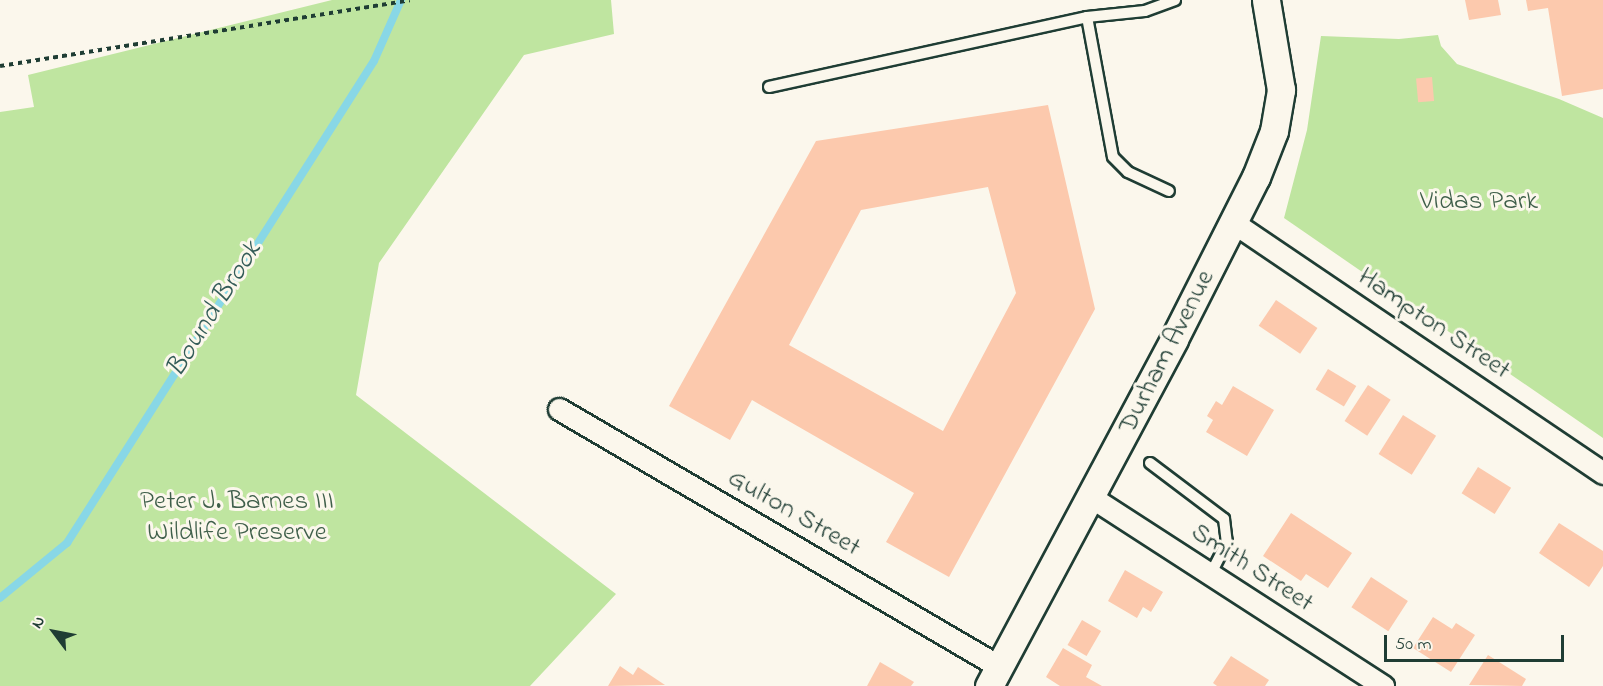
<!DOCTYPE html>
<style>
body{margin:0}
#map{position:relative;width:1603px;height:686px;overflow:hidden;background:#fbf7ec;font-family:"Indie Flower",sans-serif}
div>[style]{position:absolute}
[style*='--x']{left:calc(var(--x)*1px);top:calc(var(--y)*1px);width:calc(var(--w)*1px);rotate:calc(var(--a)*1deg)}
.green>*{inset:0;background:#bfe5a0}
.stream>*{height:8px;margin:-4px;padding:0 4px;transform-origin:4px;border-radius:4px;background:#88d7e6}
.building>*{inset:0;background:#fcc9ad;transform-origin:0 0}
.path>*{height:4px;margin-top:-2px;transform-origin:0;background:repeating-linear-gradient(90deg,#1f3d34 0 4.5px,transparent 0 9px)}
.roads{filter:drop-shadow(2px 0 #1f3d34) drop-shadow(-2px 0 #1f3d34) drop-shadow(0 2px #1f3d34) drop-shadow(0 -2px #1f3d34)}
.service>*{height:10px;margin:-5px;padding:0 5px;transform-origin:5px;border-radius:5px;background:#fbf7ec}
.minor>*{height:21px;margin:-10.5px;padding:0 10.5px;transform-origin:10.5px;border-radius:10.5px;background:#fbf7ec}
.tertiary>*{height:27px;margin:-13.5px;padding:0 13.5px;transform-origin:13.5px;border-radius:13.5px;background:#fbf7ec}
span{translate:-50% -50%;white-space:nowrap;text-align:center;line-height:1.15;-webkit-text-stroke:6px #fbf7ec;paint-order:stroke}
.park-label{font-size:27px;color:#3f5f4a}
.street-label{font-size:27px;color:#1f3d34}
.water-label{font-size:28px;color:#345c58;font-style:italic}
.north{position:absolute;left:24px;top:602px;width:60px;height:60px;-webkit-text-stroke:4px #fbf7ec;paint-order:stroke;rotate:302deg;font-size:16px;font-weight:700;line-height:24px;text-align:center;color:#1f3d34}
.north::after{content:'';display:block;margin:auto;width:21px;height:27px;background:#1f3d34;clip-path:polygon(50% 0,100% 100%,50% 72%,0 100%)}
.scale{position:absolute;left:1384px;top:635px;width:180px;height:27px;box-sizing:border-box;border:3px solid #1f3d34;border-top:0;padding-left:8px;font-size:18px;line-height:21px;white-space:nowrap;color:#1f3d34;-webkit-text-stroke:4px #fbf7ec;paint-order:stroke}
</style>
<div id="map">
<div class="green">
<i style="clip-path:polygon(332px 0,611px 0,614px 34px,524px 55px,379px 263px,356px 395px,616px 594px,530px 686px,0 686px,0 112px,34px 107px,28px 75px)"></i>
<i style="clip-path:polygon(1438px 35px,1441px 46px,1457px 64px,1559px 99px,1603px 118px,1603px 438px,1284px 218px,1307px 130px,1321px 36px,1399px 39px)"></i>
</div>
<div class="stream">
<i style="--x:0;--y:598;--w:87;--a:-39.4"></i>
<i style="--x:67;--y:543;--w:571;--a:-57.51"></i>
<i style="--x:374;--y:61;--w:67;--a:-66.1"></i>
</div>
<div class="building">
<i style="clip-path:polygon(1465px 0,1498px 0,1501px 15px,1469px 20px)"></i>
<i style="clip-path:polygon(1526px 0,1603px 0,1603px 89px,1562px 96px,1548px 8px,1528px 11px)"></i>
<i style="left:1432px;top:77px;width:24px;height:16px;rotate:85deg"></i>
<i style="clip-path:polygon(evenodd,1048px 105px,1095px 309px,949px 577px,886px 542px,914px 493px,752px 400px,730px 440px,669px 406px,816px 141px,1048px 105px,988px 187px,1016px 293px,943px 431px,789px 345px,861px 210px,988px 187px)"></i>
<i style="left:1276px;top:300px;width:50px;height:31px;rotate:34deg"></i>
<i style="left:1328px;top:369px;width:33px;height:24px;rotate:31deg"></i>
<i style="left:1368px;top:385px;width:27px;height:43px;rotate:33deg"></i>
<i style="clip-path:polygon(1233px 386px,1274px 410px,1247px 456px,1206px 432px,1213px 420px,1207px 416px,1216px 401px,1222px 405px)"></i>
<i style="left:1403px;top:415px;width:39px;height:46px;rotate:32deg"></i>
<i style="left:1478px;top:467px;width:39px;height:31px;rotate:32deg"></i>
<i style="clip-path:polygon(1291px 513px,1352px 553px,1328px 588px,1306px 574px,1301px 581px,1263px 556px)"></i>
<i style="clip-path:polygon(1559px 523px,1603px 551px,1603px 566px,1589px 587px,1539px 553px)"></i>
<i style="clip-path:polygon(1125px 570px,1163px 592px,1151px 612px,1143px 607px,1137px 618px,1108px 601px)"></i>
<i style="left:1371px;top:577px;width:44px;height:36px;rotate:33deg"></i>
<i style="clip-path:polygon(1433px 617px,1452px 629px,1456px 623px,1475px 635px,1451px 672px,1413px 648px)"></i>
<i style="left:1082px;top:620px;width:22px;height:29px;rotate:30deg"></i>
<i style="clip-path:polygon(1063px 648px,1092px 665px,1086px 677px,1102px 686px,1060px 686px,1046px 677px)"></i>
<i style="clip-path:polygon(1488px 655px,1526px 679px,1522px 686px,1469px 685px)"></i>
<i style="clip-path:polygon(1231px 656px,1269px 680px,1265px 686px,1217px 686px,1213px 683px)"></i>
<i style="clip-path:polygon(880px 662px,914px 682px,911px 686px,867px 686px)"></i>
<i style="clip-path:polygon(620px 666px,633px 675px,638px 667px,665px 685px,608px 686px)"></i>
</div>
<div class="path">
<i style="--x:0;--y:66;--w:415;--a:-9.1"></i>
</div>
<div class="roads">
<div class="service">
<i style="--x:1087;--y:17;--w:142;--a:79.5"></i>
<i style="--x:1113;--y:157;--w:21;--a:45"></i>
<i style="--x:1128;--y:172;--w:45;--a:24.9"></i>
<i style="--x:769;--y:87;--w:326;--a:-12.4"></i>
<i style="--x:1087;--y:17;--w:58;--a:-5.9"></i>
<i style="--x:1145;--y:11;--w:32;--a:-20"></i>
<i style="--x:1150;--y:463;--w:93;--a:37.1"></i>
<i style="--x:1224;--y:519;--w:23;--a:83"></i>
<i style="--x:1227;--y:542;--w:38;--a:117"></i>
</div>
<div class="minor">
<i style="--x:1234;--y:223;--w:446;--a:34.1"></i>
<i style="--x:559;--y:409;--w:511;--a:30.33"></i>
<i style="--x:1091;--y:497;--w:348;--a:32.9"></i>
</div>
<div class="tertiary">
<i style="--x:989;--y:686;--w:393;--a:-61.9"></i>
<i style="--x:1174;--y:339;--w:182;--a:-63.2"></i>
<i style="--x:1256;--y:177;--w:49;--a:-68.6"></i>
<i style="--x:1274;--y:131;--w:42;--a:-80.3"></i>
<i style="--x:1281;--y:90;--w:91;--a:-99.5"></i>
</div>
</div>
<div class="park-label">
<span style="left:1479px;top:202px">Vidas Park</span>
<span style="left:237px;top:517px">Peter J. Barnes III<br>Wildlife Preserve</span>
</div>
<div class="street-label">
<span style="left:1434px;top:324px;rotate:34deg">Hampton Street</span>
<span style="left:1167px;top:352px;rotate:-63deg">Durham Avenue</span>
<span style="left:794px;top:513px;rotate:30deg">Gulton Street</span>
<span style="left:1252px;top:568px;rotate:33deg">Smith Street</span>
</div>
<div class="water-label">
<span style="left:215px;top:310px;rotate:-58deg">Bound Brook</span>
</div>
<div class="north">N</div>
<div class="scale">50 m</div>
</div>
